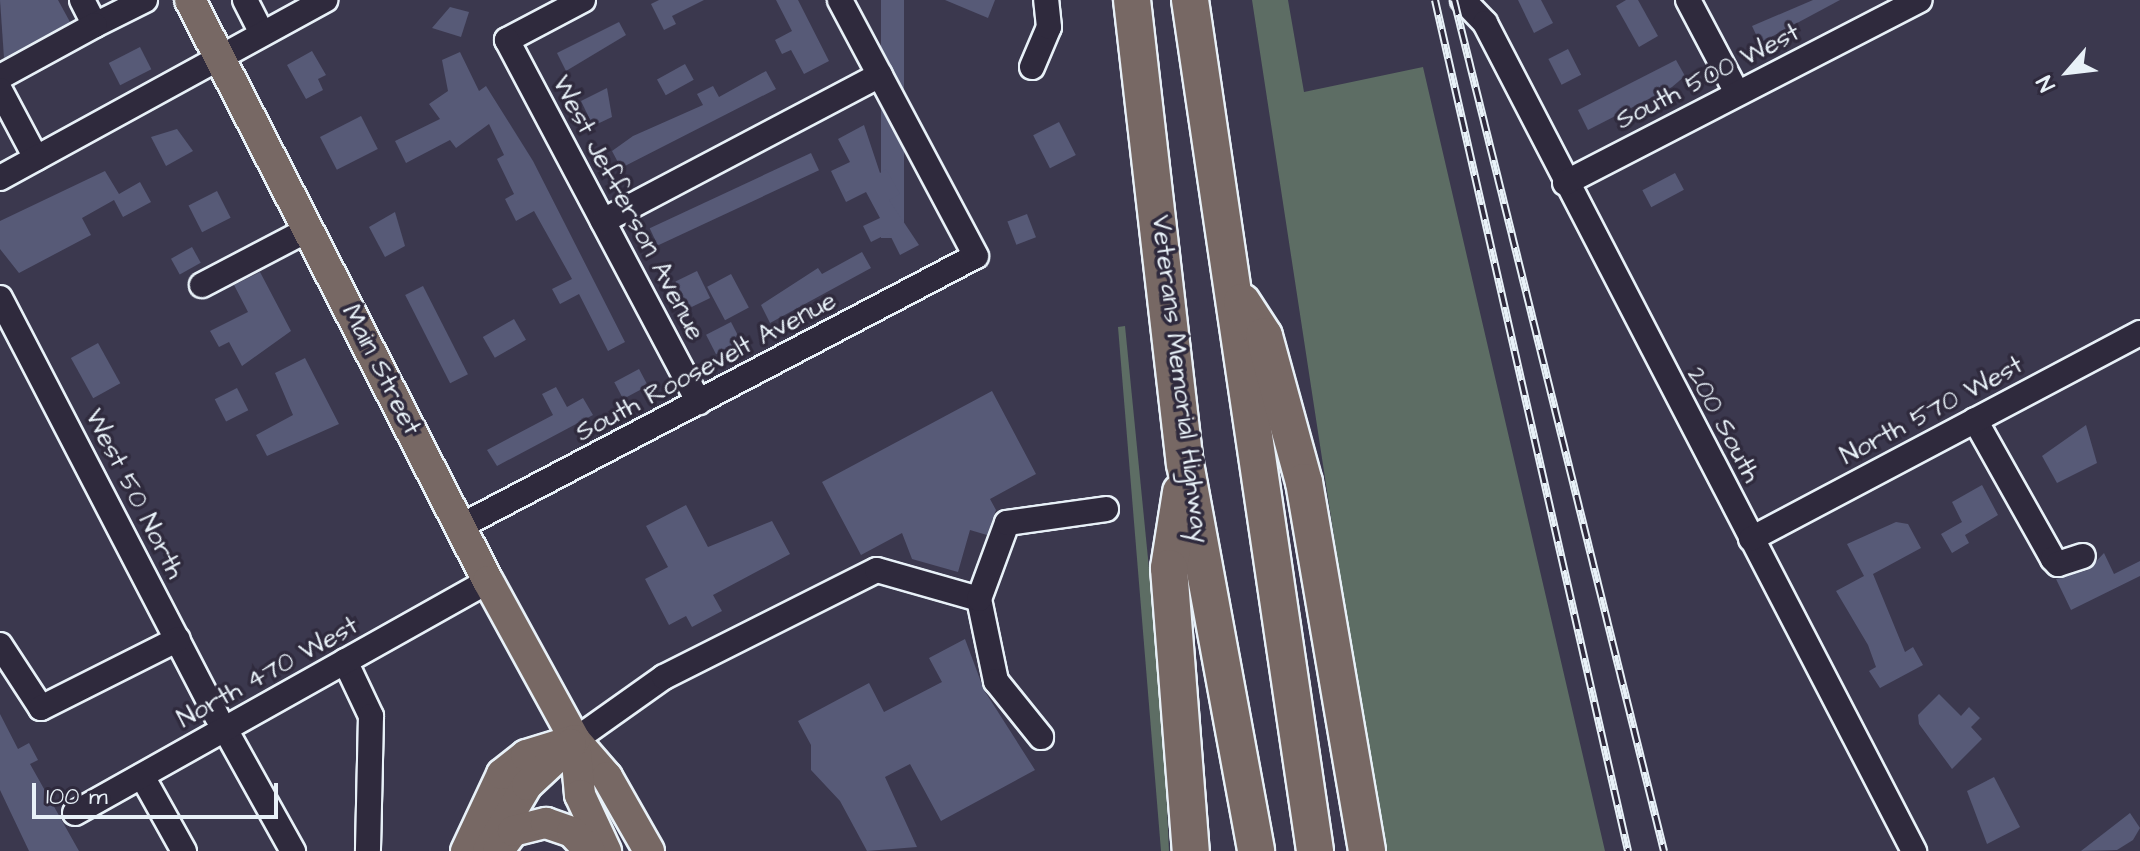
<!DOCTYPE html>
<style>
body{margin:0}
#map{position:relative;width:2140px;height:851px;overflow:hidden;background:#3b384e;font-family:"Architects Daughter",sans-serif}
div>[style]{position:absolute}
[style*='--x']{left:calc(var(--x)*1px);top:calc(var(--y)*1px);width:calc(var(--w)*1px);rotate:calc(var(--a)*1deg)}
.green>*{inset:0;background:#5d6d64}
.building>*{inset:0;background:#575a77;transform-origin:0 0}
.roads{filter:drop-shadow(2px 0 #e8f1f8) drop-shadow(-2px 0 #e8f1f8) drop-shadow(0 2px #e8f1f8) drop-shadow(0 -2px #e8f1f8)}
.minor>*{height:24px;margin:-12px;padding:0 12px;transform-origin:12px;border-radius:12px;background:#2f2a3d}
.major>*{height:30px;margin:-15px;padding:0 15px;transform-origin:15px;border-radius:15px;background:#776864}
.highway>*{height:36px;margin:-18px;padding:0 18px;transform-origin:18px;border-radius:18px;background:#776864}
.rail>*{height:8px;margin-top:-4px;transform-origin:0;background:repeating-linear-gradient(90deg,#2f2a3d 0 15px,#e8f1f8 0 30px);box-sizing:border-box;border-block:2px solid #e8f1f8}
span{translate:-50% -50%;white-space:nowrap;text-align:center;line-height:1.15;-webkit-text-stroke:7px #2f2a3d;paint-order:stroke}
.street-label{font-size:26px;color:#e8f1f8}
.north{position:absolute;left:2028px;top:32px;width:80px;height:80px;-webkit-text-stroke:6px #2f2a3d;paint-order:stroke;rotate:242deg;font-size:22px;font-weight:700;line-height:32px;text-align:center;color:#e8f1f8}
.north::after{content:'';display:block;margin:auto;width:28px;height:36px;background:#e8f1f8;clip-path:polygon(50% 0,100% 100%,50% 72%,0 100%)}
.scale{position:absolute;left:32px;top:783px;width:246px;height:36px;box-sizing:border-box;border:4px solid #e8f1f8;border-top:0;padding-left:10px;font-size:24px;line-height:28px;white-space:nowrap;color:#e8f1f8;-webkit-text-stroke:6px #2f2a3d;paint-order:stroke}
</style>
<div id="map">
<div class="green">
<i style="clip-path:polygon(1252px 0,1288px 0,1304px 92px,1423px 67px,1605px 851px,1382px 851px)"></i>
<i style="clip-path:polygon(1125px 326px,1162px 700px,1169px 851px,1161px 851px,1118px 327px)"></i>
</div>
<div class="building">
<i style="clip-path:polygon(0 0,58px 0,70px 22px,4px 58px)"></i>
<i style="clip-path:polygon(659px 0,704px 0,672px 16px,676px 24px,664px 30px,651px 4px)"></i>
<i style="clip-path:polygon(776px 0,798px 0,829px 61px,804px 74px,791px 50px,782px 54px,775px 40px,792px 31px)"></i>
<i style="left:881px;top:0;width:23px;height:238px"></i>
<i style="clip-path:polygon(945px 0,995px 0,988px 18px)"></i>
<i style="clip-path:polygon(1518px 0,1541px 0,1553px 23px,1534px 33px)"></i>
<i style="clip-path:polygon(1626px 0,1638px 0,1658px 36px,1639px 47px,1616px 6px)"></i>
<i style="clip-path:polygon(1813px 0,1840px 0,1760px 43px,1752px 26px)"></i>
<i style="clip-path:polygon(450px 7px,469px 12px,461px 37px,432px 28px)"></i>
<i style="clip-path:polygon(619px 22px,626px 35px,566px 71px,557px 53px)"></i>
<i style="left:140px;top:47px;width:25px;height:35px;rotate:63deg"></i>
<i style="left:1568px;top:49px;width:29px;height:22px;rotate:63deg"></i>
<i style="clip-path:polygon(312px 51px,326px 75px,318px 79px,323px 90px,306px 99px,287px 65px)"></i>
<i style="clip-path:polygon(460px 52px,479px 91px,486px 86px,533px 161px,625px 342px,608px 351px,579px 294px,560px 304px,552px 289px,572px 279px,534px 211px,516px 221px,505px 199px,514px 194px,497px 159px,504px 155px,489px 124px,456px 148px,450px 140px,406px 163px,395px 141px,440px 119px,429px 104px,448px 91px,442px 60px)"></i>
<i style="clip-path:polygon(1676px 60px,1685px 76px,1672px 87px,1588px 130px,1578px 110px)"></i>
<i style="left:685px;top:64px;width:18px;height:32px;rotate:61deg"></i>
<i style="clip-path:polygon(766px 71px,776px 89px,621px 168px,612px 151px,633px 136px,703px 105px,697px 94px,713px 86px,719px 97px)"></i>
<i style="clip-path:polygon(607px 88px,612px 117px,593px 126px,581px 101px)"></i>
<i style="left:361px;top:116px;width:37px;height:46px;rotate:63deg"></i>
<i style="left:1059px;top:122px;width:37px;height:29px;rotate:63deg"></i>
<i style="clip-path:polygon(864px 125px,880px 173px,886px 169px,900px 194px,889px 200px,919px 245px,900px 255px,889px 233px,871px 242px,863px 226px,880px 218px,866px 192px,846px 202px,831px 171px,850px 162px,838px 139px)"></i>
<i style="clip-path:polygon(177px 129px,193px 151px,166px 166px,151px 137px)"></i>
<i style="left:811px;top:153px;width:19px;height:178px;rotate:65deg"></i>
<i style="clip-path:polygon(105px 171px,119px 194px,140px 182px,151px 202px,123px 217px,114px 200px,82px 218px,91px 235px,19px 273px,0 249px,0 221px)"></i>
<i style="left:1675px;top:173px;width:19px;height:37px;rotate:62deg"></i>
<i style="left:217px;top:191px;width:30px;height:32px;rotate:63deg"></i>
<i style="clip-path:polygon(395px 212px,405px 246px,385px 257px,369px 227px)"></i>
<i style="left:1027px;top:214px;width:25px;height:21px;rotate:69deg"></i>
<i style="left:192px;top:247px;width:18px;height:24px;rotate:61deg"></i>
<i style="clip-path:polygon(862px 252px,871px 268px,770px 323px,761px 305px,818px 268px,822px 274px)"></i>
<i style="left:697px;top:271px;width:30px;height:24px;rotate:64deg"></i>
<i style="clip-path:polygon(260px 272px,291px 331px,242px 366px,229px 342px,219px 347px,210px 331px,248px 312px,234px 285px)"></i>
<i style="left:731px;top:274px;width:38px;height:27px;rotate:62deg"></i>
<i style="left:423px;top:286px;width:99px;height:20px;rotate:63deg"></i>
<i style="left:514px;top:319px;width:24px;height:36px;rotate:60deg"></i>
<i style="left:731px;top:322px;width:22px;height:28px;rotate:63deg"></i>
<i style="left:98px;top:343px;width:46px;height:31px;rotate:61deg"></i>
<i style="clip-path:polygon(305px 358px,339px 424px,267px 456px,256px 435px,293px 415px,275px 373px)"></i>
<i style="left:639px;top:369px;width:19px;height:28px;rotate:62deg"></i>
<i style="clip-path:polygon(556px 387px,567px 407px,583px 398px,593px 415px,497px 466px,487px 450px,553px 415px,542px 394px)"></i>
<i style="left:237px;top:388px;width:25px;height:25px;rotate:63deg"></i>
<i style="clip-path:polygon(992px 391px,1036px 474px,990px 499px,996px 510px,987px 535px,970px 530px,958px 572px,912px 559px,902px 533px,861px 555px,822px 482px)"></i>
<i style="clip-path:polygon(2086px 425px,2097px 463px,2057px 483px,2042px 456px)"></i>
<i style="clip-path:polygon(1982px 485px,1998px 515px,1965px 535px,1969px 543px,1952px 553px,1941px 534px,1962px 522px,1952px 502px)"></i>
<i style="clip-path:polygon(686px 505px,708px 547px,772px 521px,790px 554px,713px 595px,722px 611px,692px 627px,686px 616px,669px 625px,645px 579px,668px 567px,646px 526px)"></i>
<i style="clip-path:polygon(1896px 522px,1908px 524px,1921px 548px,1873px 574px,1905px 652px,1913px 647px,1923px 665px,1880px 688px,1869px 671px,1876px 667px,1868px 645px,1836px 591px,1864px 576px,1847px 544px)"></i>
<i style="clip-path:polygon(2104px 553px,2114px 574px,2140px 561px,2140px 576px,2071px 610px,2056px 579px,2088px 570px)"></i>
<i style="clip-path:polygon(965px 639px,984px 690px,1035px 770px,941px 821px,910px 764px,885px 777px,917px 847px,867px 851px,840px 801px,811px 770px,811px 745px,798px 721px,869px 683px,884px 712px,942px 682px,929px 658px)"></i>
<i style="clip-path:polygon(1939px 694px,1961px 716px,1969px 707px,1980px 718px,1971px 727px,1982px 739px,1952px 769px,1919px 724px,1918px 715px)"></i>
<i style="clip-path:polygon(0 714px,18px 749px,29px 743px,38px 760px,30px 764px,79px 851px,29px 851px,0 790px)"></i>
<i style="clip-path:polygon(1994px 777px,2020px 827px,1987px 844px,1967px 791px)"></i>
<i style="clip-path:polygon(2130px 813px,2140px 828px,2133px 840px,2117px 850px,2081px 851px)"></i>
</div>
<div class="roads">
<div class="minor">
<i style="--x:82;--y:0;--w:28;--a:63"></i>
<i style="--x:95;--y:25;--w:56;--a:-26.6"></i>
<i style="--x:245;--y:0;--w:36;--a:63"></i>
<i style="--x:583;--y:0;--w:86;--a:152.2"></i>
<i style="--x:507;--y:40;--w:410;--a:62.1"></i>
<i style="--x:1463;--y:0;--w:32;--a:46"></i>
<i style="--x:1485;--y:23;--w:933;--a:62.61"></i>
<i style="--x:1688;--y:0;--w:105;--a:62.2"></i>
<i style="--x:1032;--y:67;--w:43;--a:-67"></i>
<i style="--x:1049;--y:27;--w:27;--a:-96"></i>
<i style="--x:0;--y:77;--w:108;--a:-28.7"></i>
<i style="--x:0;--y:90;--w:77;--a:62.1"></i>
<i style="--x:0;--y:178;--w:371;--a:-28.7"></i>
<i style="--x:1565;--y:183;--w:399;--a:-27.3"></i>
<i style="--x:603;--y:221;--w:313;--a:-27.8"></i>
<i style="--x:202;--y:285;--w:121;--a:-27.6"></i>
<i style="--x:0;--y:298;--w:472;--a:62.6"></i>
<i style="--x:1975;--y:420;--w:159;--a:60.7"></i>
<i style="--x:2053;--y:559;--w:7;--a:45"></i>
<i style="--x:2058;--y:564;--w:26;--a:-18"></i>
<i style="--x:461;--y:526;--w:581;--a:-27.67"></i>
<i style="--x:976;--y:256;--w:290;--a:-118"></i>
<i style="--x:1751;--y:539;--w:440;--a:-27.9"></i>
<i style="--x:979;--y:599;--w:84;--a:78.3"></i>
<i style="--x:996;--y:681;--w:72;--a:51.2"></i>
<i style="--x:0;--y:645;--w:75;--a:56.9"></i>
<i style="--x:41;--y:708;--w:153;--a:-26.7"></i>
<i style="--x:345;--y:661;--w:61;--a:64.7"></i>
<i style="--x:371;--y:716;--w:135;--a:91.3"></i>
<i style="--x:225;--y:729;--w:140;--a:60.9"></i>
<i style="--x:575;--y:740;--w:109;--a:-35.3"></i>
<i style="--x:664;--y:677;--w:238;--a:-26.7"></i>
<i style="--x:877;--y:570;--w:106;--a:15.9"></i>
<i style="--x:979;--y:599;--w:81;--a:-69.8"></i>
<i style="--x:1007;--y:523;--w:100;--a:-8"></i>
<i style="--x:142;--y:776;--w:86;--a:60.8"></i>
<i style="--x:75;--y:813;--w:474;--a:-29.3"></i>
</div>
<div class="major">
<i style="--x:190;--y:0;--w:653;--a:62.85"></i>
<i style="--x:488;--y:581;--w:181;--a:61.3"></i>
<i style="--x:575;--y:740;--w:49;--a:49.1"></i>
<i style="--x:607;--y:777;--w:85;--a:60.4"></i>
<i style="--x:575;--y:740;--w:55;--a:84.8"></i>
<i style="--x:580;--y:795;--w:62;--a:65.1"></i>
<i style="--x:466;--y:851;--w:85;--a:-64.9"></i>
<i style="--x:502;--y:774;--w:31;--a:-38"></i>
<i style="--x:526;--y:755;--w:51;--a:-17"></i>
<i style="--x:488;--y:851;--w:77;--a:-59.4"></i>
<i style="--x:527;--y:785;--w:60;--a:-43"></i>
<i style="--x:498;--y:851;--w:25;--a:-53"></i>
<i style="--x:513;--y:831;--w:34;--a:-14"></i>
<i style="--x:546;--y:823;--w:28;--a:19"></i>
<i style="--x:572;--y:832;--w:26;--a:47"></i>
</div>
<div class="highway">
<i style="--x:1132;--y:0;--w:466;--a:83.5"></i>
<i style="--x:1185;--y:463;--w:394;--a:79.6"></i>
<i style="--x:1190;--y:0;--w:860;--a:81.64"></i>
<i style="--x:1242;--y:302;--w:40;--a:57.1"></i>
<i style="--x:1264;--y:336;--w:151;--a:74.7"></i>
<i style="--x:1304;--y:482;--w:374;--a:80.3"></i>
<i style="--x:1181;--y:492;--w:77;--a:99"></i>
<i style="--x:1169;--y:568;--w:284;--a:85.6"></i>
</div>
</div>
<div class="rail">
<i style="--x:1435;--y:0;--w:873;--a:77.22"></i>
<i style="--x:1454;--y:0;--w:877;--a:76.14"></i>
</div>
<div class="street-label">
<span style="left:1708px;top:77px;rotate:-27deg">South 500 West</span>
<span style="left:628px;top:208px;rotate:62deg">West Jefferson Avenue</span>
<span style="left:706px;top:367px;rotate:-28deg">South Roosevelt Avenue</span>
<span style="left:381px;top:370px;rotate:63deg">Main Street</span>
<span style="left:1180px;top:379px;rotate:83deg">Veterans Memorial Highway</span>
<span style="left:1932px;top:411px;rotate:-28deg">North 570 West</span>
<span style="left:1723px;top:425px;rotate:62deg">200 South</span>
<span style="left:134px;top:494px;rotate:63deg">West 50 North</span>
<span style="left:268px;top:673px;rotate:-29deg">North 470 West</span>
</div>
<div class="north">N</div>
<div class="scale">100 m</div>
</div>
